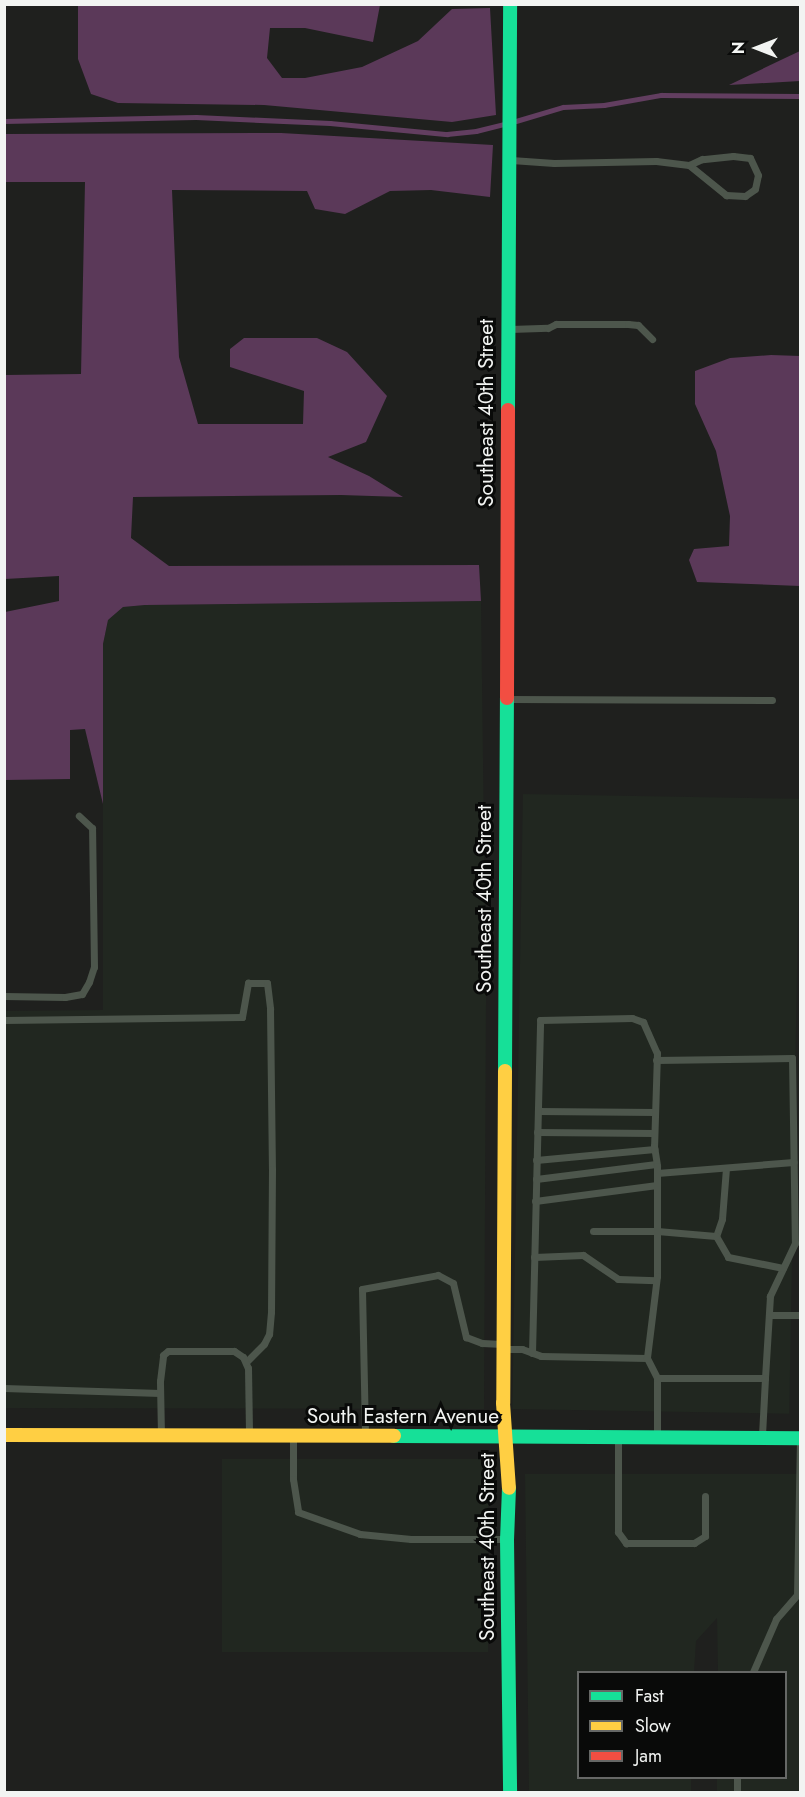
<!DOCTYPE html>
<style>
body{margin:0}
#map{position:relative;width:805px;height:1797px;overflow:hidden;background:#1f201e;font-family:Jost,sans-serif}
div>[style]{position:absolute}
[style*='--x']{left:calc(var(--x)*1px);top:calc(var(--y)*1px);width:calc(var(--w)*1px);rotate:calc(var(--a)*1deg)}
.built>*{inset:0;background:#212720;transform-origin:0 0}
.forest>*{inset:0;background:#5b3959}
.stream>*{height:4.5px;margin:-2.25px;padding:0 2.25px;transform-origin:2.25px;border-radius:2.25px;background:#623e60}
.lane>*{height:7px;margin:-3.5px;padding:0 3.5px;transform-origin:3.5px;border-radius:3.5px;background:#4d564c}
.fast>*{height:14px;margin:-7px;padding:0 7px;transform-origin:7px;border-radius:7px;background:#16e098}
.slow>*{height:14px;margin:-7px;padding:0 7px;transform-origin:7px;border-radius:7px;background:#ffcf43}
.jam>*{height:14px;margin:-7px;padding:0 7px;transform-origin:7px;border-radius:7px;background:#f24e42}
span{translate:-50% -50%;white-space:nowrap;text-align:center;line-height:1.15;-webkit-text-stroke:6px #090a09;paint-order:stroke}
.street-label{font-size:21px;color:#f2f4f2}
.frame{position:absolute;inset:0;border:6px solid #f2f4f2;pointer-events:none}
.legend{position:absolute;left:577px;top:1671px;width:210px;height:108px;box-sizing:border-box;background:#090a09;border:2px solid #666866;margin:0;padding:8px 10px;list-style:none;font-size:18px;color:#f2f4f2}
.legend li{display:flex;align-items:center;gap:12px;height:30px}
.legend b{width:30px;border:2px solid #666866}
.north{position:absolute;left:727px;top:18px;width:60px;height:60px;-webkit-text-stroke:4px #090a09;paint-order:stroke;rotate:270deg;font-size:16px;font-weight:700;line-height:24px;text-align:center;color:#f2f4f2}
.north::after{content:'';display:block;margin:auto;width:21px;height:27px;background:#f2f4f2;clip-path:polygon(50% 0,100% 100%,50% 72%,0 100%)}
</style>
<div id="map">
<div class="built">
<i style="clip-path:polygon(481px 601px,486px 999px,484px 1409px,5px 1408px,4px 1011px,103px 1010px,103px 644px,108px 620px,123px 607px,145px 605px)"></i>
<i style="left:523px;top:794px;width:277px;height:615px;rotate:1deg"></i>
<i style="left:222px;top:1459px;width:266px;height:193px"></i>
<i style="clip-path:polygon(525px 1474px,800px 1474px,800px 1792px,717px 1792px,717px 1778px,786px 1778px,786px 1672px,718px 1672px,717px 1618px,696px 1641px,694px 1672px,578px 1672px,578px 1778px,691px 1778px,691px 1792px,529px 1792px)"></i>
</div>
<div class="forest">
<i style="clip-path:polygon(78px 5px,380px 5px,373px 42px,305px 28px,270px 28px,267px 58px,282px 78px,305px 78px,362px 67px,418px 41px,452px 9px,490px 8px,496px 115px,452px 122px,264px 105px,118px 103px,91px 94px,78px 59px)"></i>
<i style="clip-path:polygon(800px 51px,800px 81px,729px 85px,783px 59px)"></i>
<i style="clip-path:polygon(281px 133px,493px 145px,490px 197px,431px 190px,390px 191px,345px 214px,315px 209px,307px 191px,172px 190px,179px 357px,198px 424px,303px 424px,304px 391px,230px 367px,230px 349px,244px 338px,317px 338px,347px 352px,387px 396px,366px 442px,328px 457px,369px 476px,403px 497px,341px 495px,133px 497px,131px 538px,169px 566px,479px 565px,481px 601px,145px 605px,123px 607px,108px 620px,103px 644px,103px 804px,85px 729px,70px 730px,70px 779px,5px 780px,5px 612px,59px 601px,59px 576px,5px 579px,5px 375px,81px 374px,85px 182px,5px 182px,5px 134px)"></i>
<i style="clip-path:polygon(771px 355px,800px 356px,800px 586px,697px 582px,689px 560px,694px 549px,729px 546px,730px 516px,716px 451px,695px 404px,695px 371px,730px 358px)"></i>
</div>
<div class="stream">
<i style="--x:4;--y:121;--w:192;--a:-1.2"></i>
<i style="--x:196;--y:117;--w:134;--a:2.6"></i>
<i style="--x:330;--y:123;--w:118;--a:5.4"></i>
<i style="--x:447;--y:134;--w:29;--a:-6"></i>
<i style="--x:476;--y:131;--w:30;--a:-14"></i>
<i style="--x:516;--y:121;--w:49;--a:-16.6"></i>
<i style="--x:563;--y:107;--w:41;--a:-2.8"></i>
<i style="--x:604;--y:105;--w:58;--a:-10"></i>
<i style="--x:661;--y:95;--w:139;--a:0.4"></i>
</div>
<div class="lane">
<i style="--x:511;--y:160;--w:43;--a:4"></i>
<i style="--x:554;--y:163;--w:102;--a:-1.1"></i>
<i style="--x:656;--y:161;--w:33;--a:7"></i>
<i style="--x:689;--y:165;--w:48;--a:39"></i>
<i style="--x:726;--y:195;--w:19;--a:3"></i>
<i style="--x:745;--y:196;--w:12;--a:-35"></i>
<i style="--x:755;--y:189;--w:14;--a:-78"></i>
<i style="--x:758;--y:175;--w:19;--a:-115"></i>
<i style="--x:750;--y:158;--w:17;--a:-173"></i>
<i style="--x:733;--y:156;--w:31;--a:174"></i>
<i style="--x:702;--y:159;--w:14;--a:155"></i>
<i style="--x:510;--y:329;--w:38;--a:-2"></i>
<i style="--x:548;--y:328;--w:9;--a:-27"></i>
<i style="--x:556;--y:324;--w:72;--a:0"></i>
<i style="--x:628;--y:324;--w:10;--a:6"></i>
<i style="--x:638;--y:325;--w:20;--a:45"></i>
<i style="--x:508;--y:699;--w:264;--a:0.2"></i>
<i style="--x:4;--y:996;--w:61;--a:0.9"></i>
<i style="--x:65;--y:997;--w:17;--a:-10"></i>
<i style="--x:82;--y:994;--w:14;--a:-60"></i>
<i style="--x:89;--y:982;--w:16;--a:-72"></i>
<i style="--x:94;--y:967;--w:139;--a:-90.8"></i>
<i style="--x:92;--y:828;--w:18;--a:-137"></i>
<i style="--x:4;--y:1020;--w:238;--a:-0.7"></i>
<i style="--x:242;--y:1017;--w:35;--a:-80"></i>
<i style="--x:248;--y:983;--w:19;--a:0"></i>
<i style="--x:267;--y:983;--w:26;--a:83"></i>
<i style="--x:270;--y:1009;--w:160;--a:89.3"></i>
<i style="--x:272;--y:1169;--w:143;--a:90.4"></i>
<i style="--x:271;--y:1312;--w:22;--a:95"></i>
<i style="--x:269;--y:1334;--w:11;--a:117"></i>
<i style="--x:264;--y:1344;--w:25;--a:135"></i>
<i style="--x:656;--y:1060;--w:136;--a:-0.8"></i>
<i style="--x:792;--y:1058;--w:185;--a:89.1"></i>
<i style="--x:795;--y:1243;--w:59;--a:115.3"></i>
<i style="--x:770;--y:1296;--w:82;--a:93.5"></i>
<i style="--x:538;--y:1111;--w:117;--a:0.5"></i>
<i style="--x:537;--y:1132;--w:117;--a:0.5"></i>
<i style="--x:536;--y:1160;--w:119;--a:-5.3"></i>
<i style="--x:726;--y:1168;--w:51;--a:94.5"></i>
<i style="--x:722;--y:1219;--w:18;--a:109"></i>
<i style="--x:716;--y:1236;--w:24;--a:60"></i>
<i style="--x:728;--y:1257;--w:56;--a:11.3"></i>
<i style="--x:657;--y:1173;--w:137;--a:-4.6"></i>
<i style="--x:536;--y:1179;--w:121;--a:-7.1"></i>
<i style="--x:535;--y:1201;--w:123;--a:-7.5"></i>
<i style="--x:593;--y:1231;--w:64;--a:0"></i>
<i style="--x:657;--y:1231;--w:59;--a:4.8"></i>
<i style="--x:534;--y:1257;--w:49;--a:-2.3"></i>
<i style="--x:583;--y:1255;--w:42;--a:34.4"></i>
<i style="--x:618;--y:1279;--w:38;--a:2"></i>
<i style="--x:769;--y:1315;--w:31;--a:0"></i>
<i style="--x:506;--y:1349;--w:16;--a:0"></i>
<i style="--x:522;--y:1349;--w:20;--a:20"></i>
<i style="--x:541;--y:1356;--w:106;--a:1.1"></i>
<i style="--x:647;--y:1358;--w:22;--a:63"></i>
<i style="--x:532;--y:1353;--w:333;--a:-88.6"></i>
<i style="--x:540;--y:1020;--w:92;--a:-1.2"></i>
<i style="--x:632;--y:1018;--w:12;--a:20"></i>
<i style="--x:643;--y:1022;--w:34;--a:66"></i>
<i style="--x:657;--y:1053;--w:93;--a:91.8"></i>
<i style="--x:654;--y:1146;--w:20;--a:81"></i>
<i style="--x:657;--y:1166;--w:110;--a:90"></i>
<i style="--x:657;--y:1276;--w:83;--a:97"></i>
<i style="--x:4;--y:1388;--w:156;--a:1.8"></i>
<i style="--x:365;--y:1433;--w:144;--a:-91.2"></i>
<i style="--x:362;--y:1289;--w:77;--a:-10.4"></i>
<i style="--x:438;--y:1275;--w:17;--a:28"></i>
<i style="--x:453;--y:1283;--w:56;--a:76.5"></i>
<i style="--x:466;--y:1337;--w:17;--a:21"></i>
<i style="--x:482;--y:1343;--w:20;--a:3"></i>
<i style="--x:161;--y:1435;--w:54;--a:-91.1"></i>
<i style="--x:160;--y:1381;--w:26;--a:-83"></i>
<i style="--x:163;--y:1355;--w:6;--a:-39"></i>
<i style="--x:168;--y:1351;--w:66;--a:0"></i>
<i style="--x:234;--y:1351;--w:11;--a:34"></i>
<i style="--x:243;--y:1357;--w:12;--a:66"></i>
<i style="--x:248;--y:1368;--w:65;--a:89.1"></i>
<i style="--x:657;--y:1436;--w:58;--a:-90"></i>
<i style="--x:657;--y:1378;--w:108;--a:0"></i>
<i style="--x:765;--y:1378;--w:57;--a:93"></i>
<i style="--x:293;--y:1438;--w:41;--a:90"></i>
<i style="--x:293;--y:1479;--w:33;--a:81"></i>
<i style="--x:298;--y:1512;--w:66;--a:19.5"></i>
<i style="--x:360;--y:1534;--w:51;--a:5.6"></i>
<i style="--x:411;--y:1539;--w:95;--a:0"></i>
<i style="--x:618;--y:1440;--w:92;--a:90"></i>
<i style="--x:618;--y:1532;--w:14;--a:54"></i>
<i style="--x:626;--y:1543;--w:68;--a:0"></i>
<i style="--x:694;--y:1543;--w:13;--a:-32"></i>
<i style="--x:705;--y:1536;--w:40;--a:-90"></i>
<i style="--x:753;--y:1672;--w:58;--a:-66.5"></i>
<i style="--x:776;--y:1619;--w:32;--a:-49"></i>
<i style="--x:797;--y:1595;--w:154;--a:-88.9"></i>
<i style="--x:737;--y:1778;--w:14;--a:90"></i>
</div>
<div class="fast">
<i style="--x:508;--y:410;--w:406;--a:-89.7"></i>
<i style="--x:505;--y:1071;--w:373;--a:-89.7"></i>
<i style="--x:394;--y:1436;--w:406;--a:0.3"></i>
<i style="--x:509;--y:1488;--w:51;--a:92.2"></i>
<i style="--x:507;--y:1539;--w:253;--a:89.3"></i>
</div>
<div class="slow">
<i style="--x:505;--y:1071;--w:332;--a:90.3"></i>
<i style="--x:503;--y:1403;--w:85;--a:86"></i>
<i style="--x:4;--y:1435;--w:390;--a:0.1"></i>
</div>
<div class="jam">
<i style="--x:507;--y:698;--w:288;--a:-89.8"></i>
</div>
<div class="street-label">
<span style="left:486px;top:413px;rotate:-90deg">Southeast 40th Street</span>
<span style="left:484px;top:899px;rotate:-90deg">Southeast 40th Street</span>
<span style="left:403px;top:1416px">South Eastern Avenue</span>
<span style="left:487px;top:1547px;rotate:-90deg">Southeast 40th Street</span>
</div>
<div class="frame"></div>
<ul class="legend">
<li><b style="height:8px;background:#16e098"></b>Fast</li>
<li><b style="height:8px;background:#ffcf43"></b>Slow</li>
<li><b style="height:8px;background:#f24e42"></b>Jam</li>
</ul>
<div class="north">N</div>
</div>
